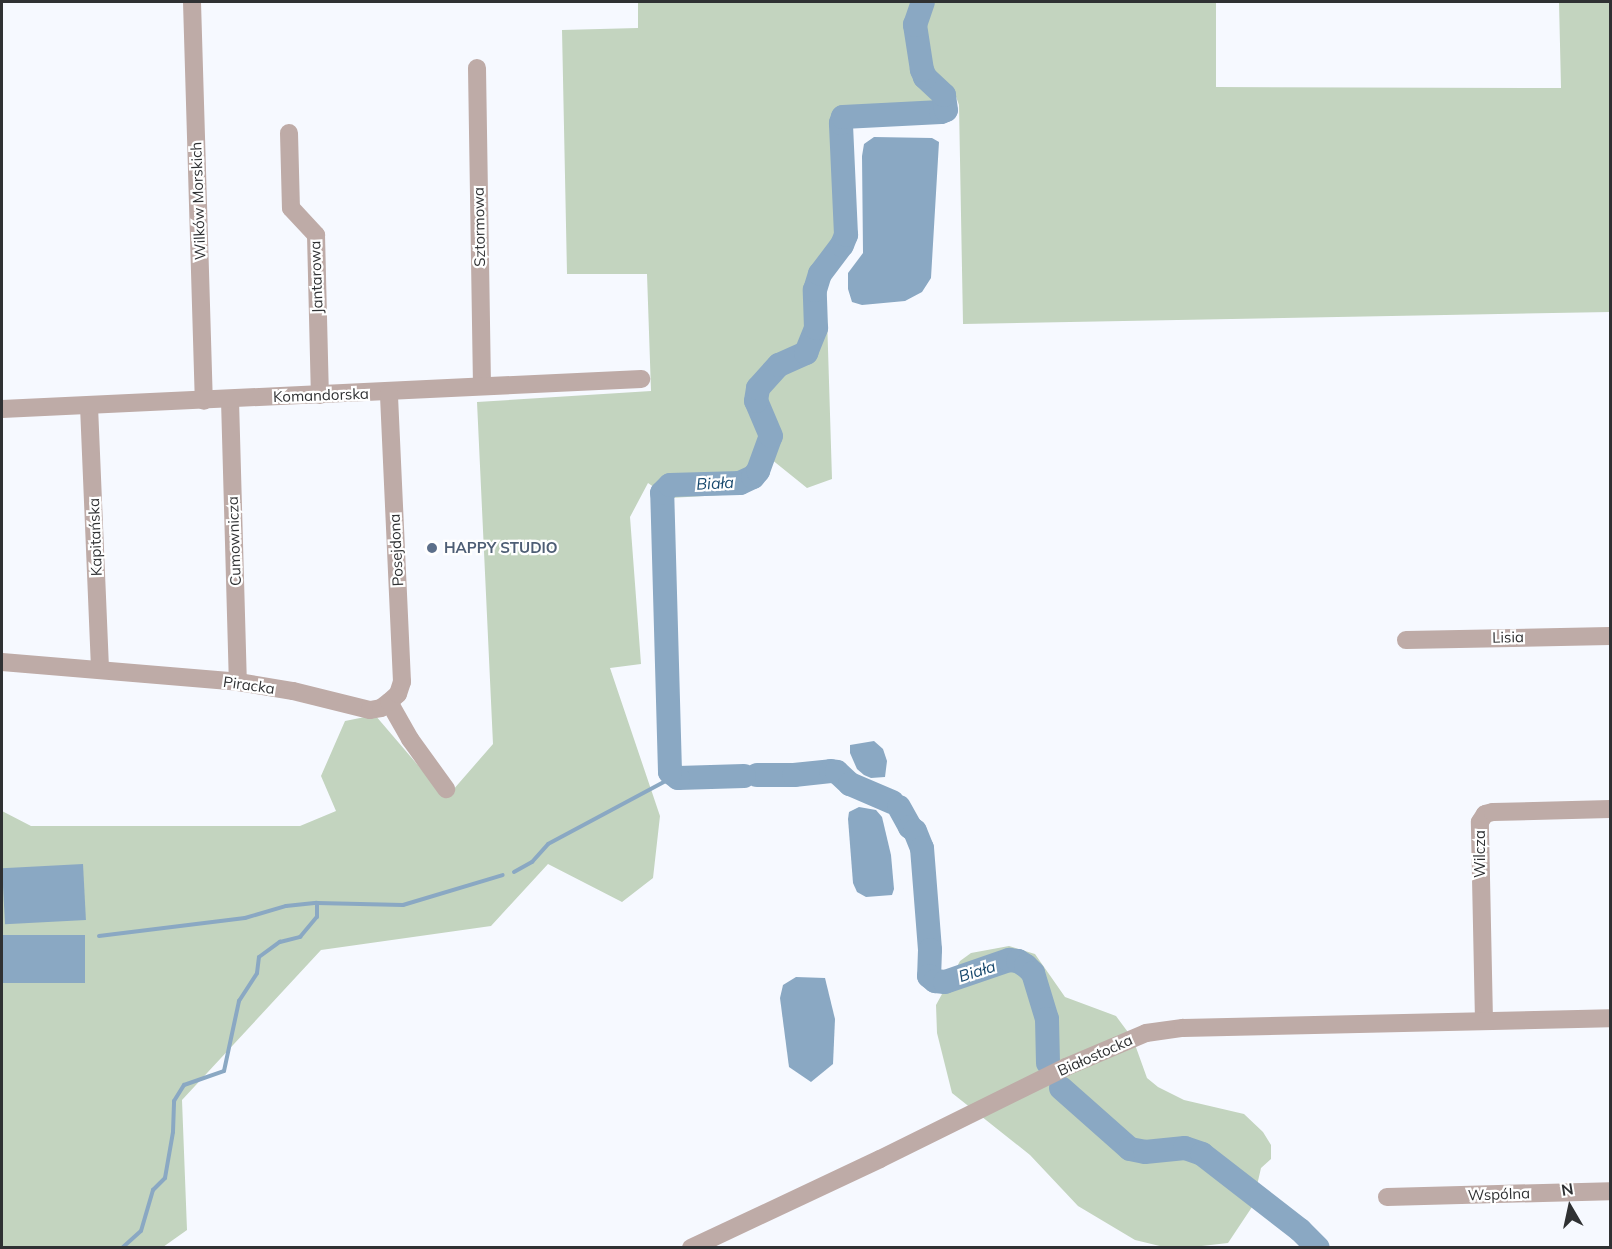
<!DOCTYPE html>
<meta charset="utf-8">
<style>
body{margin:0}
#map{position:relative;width:1612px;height:1249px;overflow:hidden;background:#f6f9ff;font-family:Mulish,sans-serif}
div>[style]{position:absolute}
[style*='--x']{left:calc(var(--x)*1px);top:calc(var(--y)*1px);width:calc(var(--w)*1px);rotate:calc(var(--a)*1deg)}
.green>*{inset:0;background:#c3d4bf}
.water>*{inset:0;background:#8aa8c3;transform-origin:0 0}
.stream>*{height:4px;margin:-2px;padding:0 2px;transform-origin:2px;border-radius:2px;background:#8aa8c3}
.river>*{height:24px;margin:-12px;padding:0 12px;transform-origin:12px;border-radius:12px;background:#8aa8c3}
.minor>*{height:18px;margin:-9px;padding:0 9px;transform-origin:9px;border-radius:9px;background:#beaba7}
.dots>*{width:16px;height:16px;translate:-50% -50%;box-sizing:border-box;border:3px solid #fff;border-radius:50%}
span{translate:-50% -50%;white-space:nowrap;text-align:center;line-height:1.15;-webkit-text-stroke:4.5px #fff;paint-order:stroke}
.street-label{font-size:15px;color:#2f3133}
.service-label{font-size:15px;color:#4e5e75;font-weight:700}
.left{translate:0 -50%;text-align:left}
.water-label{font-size:16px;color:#17486d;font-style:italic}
.frame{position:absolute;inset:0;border:3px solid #2f3133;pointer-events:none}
.north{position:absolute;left:1540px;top:1177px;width:60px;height:60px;-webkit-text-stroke:4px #fff;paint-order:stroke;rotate:351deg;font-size:16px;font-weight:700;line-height:24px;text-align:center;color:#2f3133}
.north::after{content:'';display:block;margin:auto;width:21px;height:27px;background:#2f3133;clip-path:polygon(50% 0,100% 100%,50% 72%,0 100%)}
</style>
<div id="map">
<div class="green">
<i style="clip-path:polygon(638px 2px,1216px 2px,1216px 87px,1561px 88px,1559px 2px,1610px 2px,1610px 312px,963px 324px,959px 105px,954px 91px,934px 72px,935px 86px,944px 95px,946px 110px,941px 112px,844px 117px,848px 124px,852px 242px,826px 284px,832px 479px,807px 488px,771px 459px,756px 488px,739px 494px,670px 498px,648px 483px,630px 517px,641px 664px,610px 668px,660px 816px,653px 878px,622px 902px,548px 864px,491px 926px,321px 950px,182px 1100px,187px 1230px,163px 1247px,2px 1247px,2px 811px,31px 826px,300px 826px,336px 811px,321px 776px,345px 721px,375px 715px,446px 798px,493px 744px,477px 402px,651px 391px,647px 274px,567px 274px,562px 30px,638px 28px)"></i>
<i style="clip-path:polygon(1009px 946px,1035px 954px,1065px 997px,1116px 1016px,1133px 1039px,1147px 1078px,1158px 1087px,1184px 1100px,1244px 1114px,1263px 1132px,1271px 1145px,1271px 1159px,1261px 1168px,1252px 1207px,1228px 1243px,1193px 1247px,1164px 1247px,1135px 1240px,1078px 1206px,1030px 1155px,952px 1093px,937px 1033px,936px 1005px,960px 961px,971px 953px)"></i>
</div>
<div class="water">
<i style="clip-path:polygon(874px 137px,932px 138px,939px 142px,931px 278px,922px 292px,905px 301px,862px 305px,852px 302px,848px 289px,848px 273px,863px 253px,862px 156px,864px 144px)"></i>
<i style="clip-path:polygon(874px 741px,883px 749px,887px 761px,885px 777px,871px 778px,864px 775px,857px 769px,850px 753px,850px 745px)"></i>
<i style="clip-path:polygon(859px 807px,876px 810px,882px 817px,891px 855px,894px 889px,892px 895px,866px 897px,857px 892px,853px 883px,848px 819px,849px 812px)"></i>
<i style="left:83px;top:864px;width:56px;height:81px;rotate:87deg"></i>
<i style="left:85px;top:935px;width:48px;height:83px;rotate:90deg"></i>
<i style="clip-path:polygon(796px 977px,825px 978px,835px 1019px,833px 1064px,811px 1082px,789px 1067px,780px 998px,783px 985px)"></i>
</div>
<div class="stream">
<i style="--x:514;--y:872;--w:21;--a:-29"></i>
<i style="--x:532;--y:862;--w:24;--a:-48"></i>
<i style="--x:548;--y:844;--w:142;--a:-28.2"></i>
<i style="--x:99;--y:936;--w:147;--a:-7"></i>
<i style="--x:245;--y:918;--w:43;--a:-16.3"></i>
<i style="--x:286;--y:906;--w:31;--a:-6"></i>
<i style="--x:317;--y:903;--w:86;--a:1.3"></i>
<i style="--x:403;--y:905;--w:104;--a:-16.7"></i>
<i style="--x:122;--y:1248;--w:25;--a:-42"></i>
<i style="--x:141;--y:1231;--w:43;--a:-73.7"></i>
<i style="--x:153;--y:1190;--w:17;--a:-45"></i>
<i style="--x:165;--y:1178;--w:47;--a:-80.1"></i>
<i style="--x:173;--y:1132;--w:31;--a:-88"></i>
<i style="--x:174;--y:1101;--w:19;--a:-58"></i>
<i style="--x:184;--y:1085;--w:42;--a:-19.3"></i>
<i style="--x:224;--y:1071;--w:72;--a:-77.9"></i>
<i style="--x:239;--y:1001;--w:33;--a:-57"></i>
<i style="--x:257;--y:973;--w:16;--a:-83"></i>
<i style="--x:259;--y:957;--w:26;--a:-36"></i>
<i style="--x:280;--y:942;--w:21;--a:-14"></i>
<i style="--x:300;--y:937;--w:26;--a:-50"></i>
<i style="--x:317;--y:917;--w:14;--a:-90"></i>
</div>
<div class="river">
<i style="--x:757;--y:775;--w:37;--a:0"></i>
<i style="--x:794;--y:775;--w:37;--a:-6"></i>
<i style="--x:831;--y:771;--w:6;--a:9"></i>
<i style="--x:837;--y:772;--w:18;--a:43"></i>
<i style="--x:850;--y:784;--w:46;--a:23.2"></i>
<i style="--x:744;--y:776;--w:66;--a:178.3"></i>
<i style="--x:678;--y:778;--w:10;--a:-143"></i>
<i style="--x:670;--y:772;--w:279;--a:-91.6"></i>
<i style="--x:662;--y:493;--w:11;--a:-45"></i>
<i style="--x:670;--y:485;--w:70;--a:-1.6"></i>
<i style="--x:740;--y:483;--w:14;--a:-25"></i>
<i style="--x:753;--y:477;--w:8;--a:-50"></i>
<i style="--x:758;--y:471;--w:37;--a:-70"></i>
<i style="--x:771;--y:436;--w:38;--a:-113"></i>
<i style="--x:756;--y:401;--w:13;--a:-81"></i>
<i style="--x:758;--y:388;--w:31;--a:-48"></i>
<i style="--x:779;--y:365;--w:30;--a:-24"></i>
<i style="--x:806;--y:353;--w:27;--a:-68"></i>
<i style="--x:816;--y:328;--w:38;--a:-92"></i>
<i style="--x:815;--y:290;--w:17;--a:-73"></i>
<i style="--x:820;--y:274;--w:36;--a:-53"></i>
<i style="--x:842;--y:245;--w:11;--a:-68"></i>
<i style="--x:846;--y:235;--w:112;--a:-92.6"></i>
<i style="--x:841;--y:123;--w:6;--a:-72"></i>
<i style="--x:843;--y:117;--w:98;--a:-2.9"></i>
<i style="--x:941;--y:112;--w:5;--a:-22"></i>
<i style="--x:946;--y:110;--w:15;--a:-98"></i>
<i style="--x:944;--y:95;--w:26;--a:-137"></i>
<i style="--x:925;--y:77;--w:8;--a:-113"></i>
<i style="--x:922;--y:70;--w:46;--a:-98.8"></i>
<i style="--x:915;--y:25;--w:24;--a:-71"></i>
<i style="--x:899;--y:807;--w:23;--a:61"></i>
<i style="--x:910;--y:827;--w:6;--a:39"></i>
<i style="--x:915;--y:831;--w:18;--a:68"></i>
<i style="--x:922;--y:848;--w:102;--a:85.5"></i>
<i style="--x:930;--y:950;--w:26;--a:92"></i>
<i style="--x:929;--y:976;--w:8;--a:40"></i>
<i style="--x:935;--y:981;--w:10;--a:6"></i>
<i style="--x:945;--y:982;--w:68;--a:-19"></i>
<i style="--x:1009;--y:960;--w:9;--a:6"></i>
<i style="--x:1018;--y:961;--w:9;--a:32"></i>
<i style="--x:1026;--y:966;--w:10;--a:45"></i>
<i style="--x:1033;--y:973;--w:48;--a:73.1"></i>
<i style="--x:1047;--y:1019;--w:44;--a:88.7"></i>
<i style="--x:1061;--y:1088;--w:92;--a:41.5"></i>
<i style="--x:1130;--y:1149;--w:15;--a:11"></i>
<i style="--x:1145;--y:1152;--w:40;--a:-5.7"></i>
<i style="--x:1185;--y:1148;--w:18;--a:19"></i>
<i style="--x:1202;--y:1154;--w:124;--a:37.8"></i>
<i style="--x:1300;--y:1230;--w:25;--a:45"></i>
</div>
<div class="minor">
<i style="--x:192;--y:2;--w:399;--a:88.3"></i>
<i style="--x:477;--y:68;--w:318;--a:89.1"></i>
<i style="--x:289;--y:133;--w:75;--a:88.5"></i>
<i style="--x:291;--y:208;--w:37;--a:47"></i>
<i style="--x:316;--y:235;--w:160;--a:88.6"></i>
<i style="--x:230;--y:400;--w:282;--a:88.4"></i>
<i style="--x:89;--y:406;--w:263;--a:87.6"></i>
<i style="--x:2;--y:409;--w:640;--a:-2.69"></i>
<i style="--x:1406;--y:640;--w:204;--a:-1.1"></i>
<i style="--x:2;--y:662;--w:237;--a:4.8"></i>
<i style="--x:238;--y:682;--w:56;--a:9.3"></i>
<i style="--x:293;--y:691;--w:79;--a:13.9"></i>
<i style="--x:370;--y:710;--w:11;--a:-10"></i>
<i style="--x:381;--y:708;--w:10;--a:-37"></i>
<i style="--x:389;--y:702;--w:43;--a:60.4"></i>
<i style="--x:410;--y:739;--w:62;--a:54.2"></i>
<i style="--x:389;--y:702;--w:12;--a:-42"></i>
<i style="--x:398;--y:694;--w:13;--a:-72"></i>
<i style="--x:402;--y:682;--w:289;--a:-92.6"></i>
<i style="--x:1484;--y:1021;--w:199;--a:-91.2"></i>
<i style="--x:1480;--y:822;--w:9;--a:-58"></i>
<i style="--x:1485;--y:814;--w:8;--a:-14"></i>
<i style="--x:1493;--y:812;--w:117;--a:-1.5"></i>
<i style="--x:1387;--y:1197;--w:223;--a:-1.5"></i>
<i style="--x:691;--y:1248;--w:209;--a:-25.2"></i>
<i style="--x:880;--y:1159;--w:208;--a:-26.3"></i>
<i style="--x:1066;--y:1067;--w:87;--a:-23"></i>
<i style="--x:1146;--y:1033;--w:37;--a:-8"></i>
<i style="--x:1183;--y:1028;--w:427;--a:-1.3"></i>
</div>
<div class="dots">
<i style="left:432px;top:548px;background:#5c6f8a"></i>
</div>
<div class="street-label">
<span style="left:198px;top:201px;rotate:-92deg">Wilków Morskich</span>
<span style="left:479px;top:227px;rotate:-91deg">Sztormowa</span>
<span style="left:316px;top:277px;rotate:-92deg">Jantarowa</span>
<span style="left:321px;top:395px;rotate:-2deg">Komandorska</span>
<span style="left:95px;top:537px;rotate:-92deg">Kapitańska</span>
<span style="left:234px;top:541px;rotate:-92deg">Cumownicza</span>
<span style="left:396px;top:550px;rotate:-93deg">Posejdona</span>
<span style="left:1508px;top:637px;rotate:-1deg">Lisia</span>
<span style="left:249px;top:685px;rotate:8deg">Piracka</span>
<span style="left:1480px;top:854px;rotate:-90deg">Wilcza</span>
<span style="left:1095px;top:1055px;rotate:-24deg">Białostocka</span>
<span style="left:1499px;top:1194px;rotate:-2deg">Wspólna</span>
</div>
<div class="service-label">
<span class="left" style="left:444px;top:548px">HAPPY STUDIO</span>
</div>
<div class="water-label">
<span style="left:715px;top:483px;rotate:-3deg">Biała</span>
<span style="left:977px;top:971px;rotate:-18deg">Biała</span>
</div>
<div class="frame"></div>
<div class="north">N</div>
</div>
